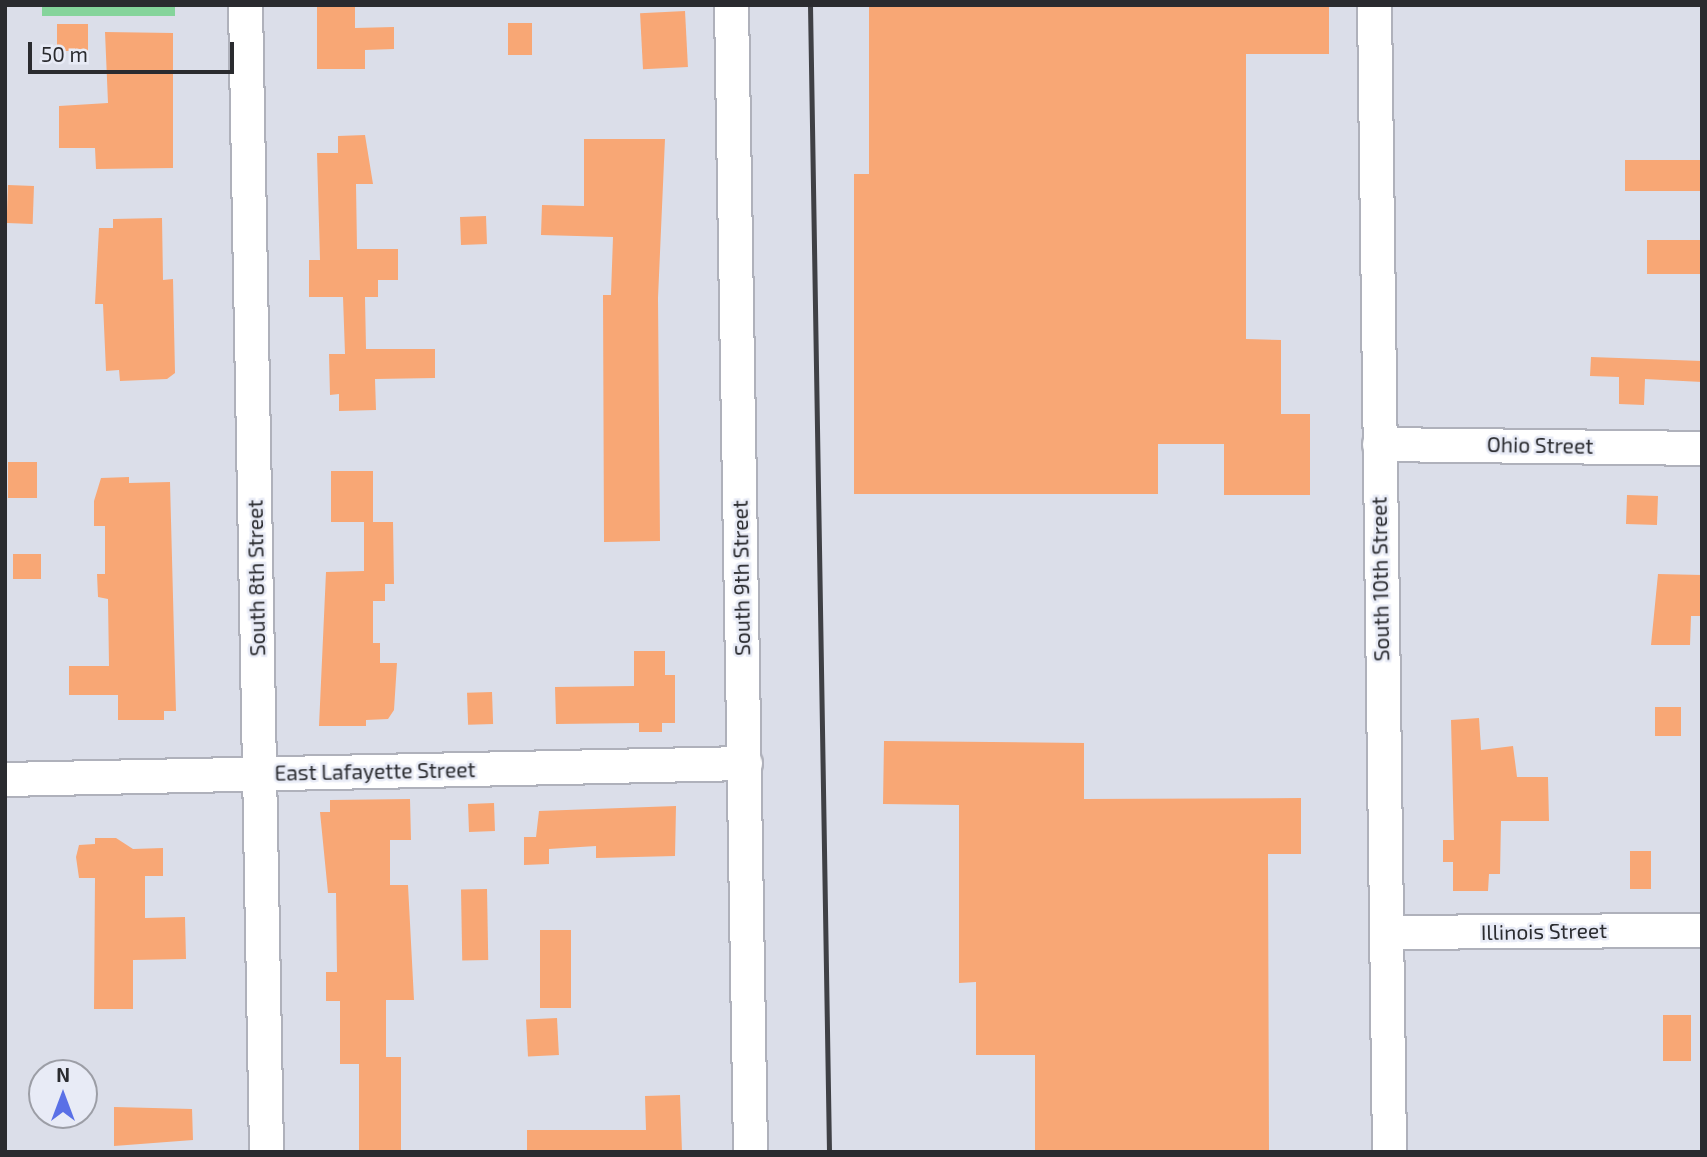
<!DOCTYPE html>
<style>
body{margin:0}
#map{position:relative;width:1707px;height:1157px;overflow:hidden;background:#dbdee9;font-family:"Exo 2",sans-serif}
div>[style]{position:absolute}
[style*='--x']{left:calc(var(--x)*1px);top:calc(var(--y)*1px);width:calc(var(--w)*1px);rotate:calc(var(--a)*1deg)}
.green>*{inset:0;background:#85d49b;transform-origin:0 0}
.building>*{inset:0;background:#f8a775;transform-origin:0 0}
.roads{filter:drop-shadow(2px 0 #afb1bb) drop-shadow(-2px 0 #afb1bb) drop-shadow(0 2px #afb1bb) drop-shadow(0 -2px #afb1bb)}
.street>*{height:33px;margin:-16.5px;padding:0 16.5px;transform-origin:16.5px;border-radius:16.5px;background:#fff}
.rail>*{height:5px;margin:-2.5px;padding:0 2.5px;transform-origin:2.5px;border-radius:2.5px;background:#3f4045}
span{translate:-50% -50%;white-space:nowrap;text-align:center;line-height:1.15;-webkit-text-stroke:5px #e8ebf6;paint-order:stroke}
.street-label{font-size:21px;color:#2a2b2f}
.frame{position:absolute;inset:0;border:7px solid #2a2b2f;pointer-events:none}
.north{position:absolute;left:28px;top:1059px;width:70px;height:70px;box-sizing:border-box;background:#e8ebf6;border:2px solid #9c9ea6;border-radius:50%;rotate:0deg;font-size:19px;font-weight:700;line-height:28px;text-align:center;color:#2a2b2f}
.north::after{content:'';display:block;margin:auto;width:24px;height:32px;background:#5a70e6;clip-path:polygon(50% 0,100% 100%,50% 72%,0 100%)}
.scale{position:absolute;left:28px;top:42px;width:206px;height:32px;box-sizing:border-box;border:4px solid #2a2b2f;border-top:0;padding-left:9px;font-size:21px;line-height:24px;white-space:nowrap;color:#2a2b2f;-webkit-text-stroke:5px #e8ebf6;paint-order:stroke}
</style>
<div id="map">
<div class="green">
<i style="left:42px;top:5px;width:133px;height:11px"></i>
</div>
<div class="building">
<i style="clip-path:polygon(317px 5px,355px 5px,355px 28px,394px 27px,394px 49px,365px 50px,365px 69px,317px 69px)"></i>
<i style="clip-path:polygon(869px 5px,1329px 5px,1329px 54px,1246px 54px,1246px 339px,1281px 340px,1281px 414px,1310px 414px,1310px 495px,1224px 495px,1224px 444px,1158px 444px,1158px 494px,854px 494px,854px 174px,869px 174px)"></i>
<i style="left:685px;top:11px;width:56px;height:45px;rotate:87deg"></i>
<i style="left:508px;top:23px;width:24px;height:32px"></i>
<i style="left:57px;top:24px;width:31px;height:27px"></i>
<i style="clip-path:polygon(105px 32px,173px 33px,173px 168px,96px 169px,95px 148px,59px 148px,59px 106px,108px 103px)"></i>
<i style="clip-path:polygon(365px 135px,373px 184px,356px 184px,357px 249px,398px 249px,398px 280px,378px 280px,378px 297px,365px 297px,366px 349px,435px 349px,435px 378px,375px 379px,376px 410px,339px 411px,339px 394px,330px 395px,329px 354px,345px 354px,343px 297px,309px 297px,309px 260px,320px 260px,317px 153px,338px 153px,338px 136px)"></i>
<i style="clip-path:polygon(584px 139px,665px 139px,658px 298px,660px 541px,604px 542px,603px 295px,611px 295px,613px 237px,541px 235px,542px 205px,584px 206px)"></i>
<i style="left:1702px;top:160px;width:31px;height:77px;rotate:90deg"></i>
<i style="left:8px;top:185px;width:26px;height:38px;rotate:2deg"></i>
<i style="left:486px;top:216px;width:28px;height:26px;rotate:88deg"></i>
<i style="clip-path:polygon(162px 218px,163px 280px,173px 279px,175px 373px,167px 379px,120px 381px,119px 370px,106px 371px,103px 304px,95px 304px,99px 228px,113px 228px,113px 219px)"></i>
<i style="left:1647px;top:240px;width:55px;height:34px"></i>
<i style="clip-path:polygon(1591px 357px,1702px 361px,1702px 382px,1645px 379px,1644px 405px,1619px 404px,1619px 377px,1590px 376px)"></i>
<i style="left:8px;top:462px;width:29px;height:36px"></i>
<i style="left:331px;top:471px;width:42px;height:51px"></i>
<i style="clip-path:polygon(129px 477px,129px 483px,170px 482px,176px 711px,164px 711px,164px 720px,118px 720px,118px 695px,69px 695px,69px 666px,109px 666px,108px 599px,98px 597px,97px 574px,105px 574px,105px 526px,94px 526px,94px 501px,101px 478px)"></i>
<i style="left:1627px;top:495px;width:31px;height:29px;rotate:2deg"></i>
<i style="clip-path:polygon(364px 522px,393px 522px,394px 584px,385px 584px,385px 601px,373px 601px,373px 643px,380px 643px,380px 663px,397px 663px,394px 710px,388px 719px,366px 720px,366px 726px,319px 726px,326px 572px,364px 571px)"></i>
<i style="left:41px;top:554px;width:25px;height:28px;rotate:90deg"></i>
<i style="clip-path:polygon(1658px 574px,1702px 575px,1702px 616px,1691px 616px,1690px 645px,1651px 645px)"></i>
<i style="clip-path:polygon(634px 651px,665px 651px,665px 675px,675px 675px,675px 723px,662px 723px,662px 732px,639px 732px,639px 723px,556px 724px,555px 687px,634px 686px)"></i>
<i style="left:492px;top:692px;width:32px;height:25px;rotate:88deg"></i>
<i style="left:1681px;top:707px;width:29px;height:26px;rotate:90deg"></i>
<i style="clip-path:polygon(1479px 718px,1481px 750px,1513px 746px,1517px 777px,1548px 777px,1549px 821px,1501px 821px,1500px 874px,1489px 874px,1488px 891px,1453px 891px,1453px 862px,1443px 862px,1443px 840px,1454px 840px,1451px 720px)"></i>
<i style="clip-path:polygon(884px 741px,1084px 743px,1084px 799px,1301px 798px,1301px 854px,1268px 854px,1269px 1152px,1035px 1152px,1035px 1055px,976px 1055px,976px 982px,959px 983px,959px 805px,883px 804px)"></i>
<i style="clip-path:polygon(410px 799px,411px 840px,390px 840px,390px 885px,408px 885px,414px 1000px,386px 1000px,386px 1057px,401px 1057px,401px 1152px,359px 1152px,359px 1064px,340px 1064px,340px 1001px,326px 1001px,326px 972px,337px 972px,336px 893px,328px 893px,320px 812px,330px 812px,330px 800px)"></i>
<i style="left:494px;top:803px;width:28px;height:26px;rotate:88deg"></i>
<i style="clip-path:polygon(676px 806px,675px 856px,596px 858px,596px 846px,549px 849px,549px 864px,524px 865px,524px 837px,536px 837px,539px 811px)"></i>
<i style="clip-path:polygon(95px 838px,116px 838px,133px 849px,163px 848px,163px 876px,145px 876px,145px 918px,185px 917px,186px 959px,133px 960px,133px 1009px,94px 1009px,95px 878px,79px 878px,76px 857px,79px 845px,95px 844px)"></i>
<i style="left:1630px;top:851px;width:21px;height:38px"></i>
<i style="left:487px;top:889px;width:71px;height:26px;rotate:89deg"></i>
<i style="left:540px;top:930px;width:31px;height:78px"></i>
<i style="left:1663px;top:1015px;width:28px;height:46px"></i>
<i style="left:557px;top:1018px;width:37px;height:31px;rotate:87deg"></i>
<i style="clip-path:polygon(680px 1095px,682px 1152px,527px 1152px,527px 1130px,646px 1130px,645px 1096px)"></i>
<i style="clip-path:polygon(114px 1107px,192px 1109px,193px 1140px,114px 1146px)"></i>
</div>
<div class="roads">
<div class="street">
<i style="--x:245;--y:5;--w:1147;--a:88.95"></i>
<i style="--x:731;--y:5;--w:1147;--a:89.05"></i>
<i style="--x:1374;--y:5;--w:1147;--a:89.25"></i>
<i style="--x:1379;--y:444;--w:323;--a:0.7"></i>
<i style="--x:5;--y:779;--w:740;--a:-1.24"></i>
<i style="--x:1387;--y:932;--w:315;--a:-0.4"></i>
</div>
</div>
<div class="rail">
<i style="--x:810;--y:5;--w:1147;--a:89.05"></i>
</div>
<div class="street-label">
<span style="left:1540px;top:445px;rotate:1deg">Ohio Street</span>
<span style="left:256px;top:578px;rotate:-91deg">South 8th Street</span>
<span style="left:741px;top:578px;rotate:-91deg">South 9th Street</span>
<span style="left:1380px;top:579px;rotate:-91deg">South 10th Street</span>
<span style="left:375px;top:771px;rotate:-1deg">East Lafayette Street</span>
<span style="left:1544px;top:931px;rotate:-1deg">Illinois Street</span>
</div>
<div class="frame"></div>
<div class="north">N</div>
<div class="scale">50 m</div>
</div>
